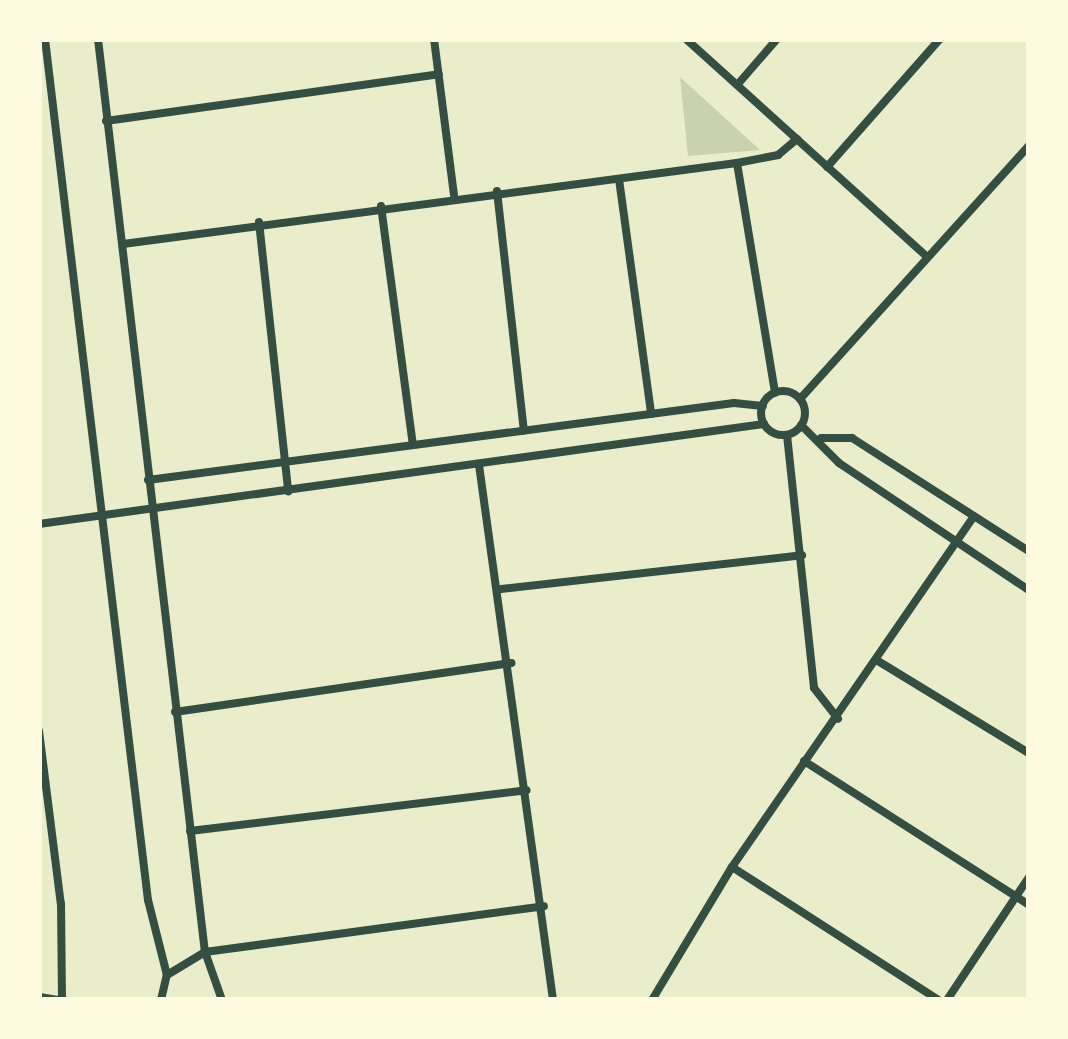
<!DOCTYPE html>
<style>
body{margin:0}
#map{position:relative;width:1068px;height:1039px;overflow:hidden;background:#e9edc9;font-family:"Noto Sans",sans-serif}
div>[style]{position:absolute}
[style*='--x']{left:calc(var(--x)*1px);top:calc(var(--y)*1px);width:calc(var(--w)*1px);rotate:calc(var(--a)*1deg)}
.green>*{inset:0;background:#cad2ad}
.minor>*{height:8px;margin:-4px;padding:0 4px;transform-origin:4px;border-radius:4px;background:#344e41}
.minor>.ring{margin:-4px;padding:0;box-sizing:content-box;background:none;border:8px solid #344e41;border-radius:50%}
.tertiary>*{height:9px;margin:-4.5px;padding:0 4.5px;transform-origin:4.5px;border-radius:4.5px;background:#344e41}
span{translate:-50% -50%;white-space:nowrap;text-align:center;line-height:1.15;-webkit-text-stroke:12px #fefae0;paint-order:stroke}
.frame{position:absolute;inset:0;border:42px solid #fefae0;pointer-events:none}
</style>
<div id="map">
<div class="green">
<i style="clip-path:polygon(680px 77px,760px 150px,688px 156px)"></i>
</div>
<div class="minor">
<i style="--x:45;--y:39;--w:867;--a:83.18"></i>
<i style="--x:148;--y:900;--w:77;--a:75.8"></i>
<i style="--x:98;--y:39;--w:919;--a:83.32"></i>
<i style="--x:205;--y:952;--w:51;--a:70.5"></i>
<i style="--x:434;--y:39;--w:157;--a:82.7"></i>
<i style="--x:686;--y:39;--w:325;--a:42.1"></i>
<i style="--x:738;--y:84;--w:60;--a:-49.1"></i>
<i style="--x:106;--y:121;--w:336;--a:-8"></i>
<i style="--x:737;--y:163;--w:233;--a:80.6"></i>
<i style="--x:827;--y:167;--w:171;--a:-48.6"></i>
<i style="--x:619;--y:179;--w:237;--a:82.2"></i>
<i style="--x:497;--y:191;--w:241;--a:83.6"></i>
<i style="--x:381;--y:206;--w:241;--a:82.4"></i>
<i style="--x:259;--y:222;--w:271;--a:83.8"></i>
<i style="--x:123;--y:244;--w:619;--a:-7.52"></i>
<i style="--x:737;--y:163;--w:42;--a:-11"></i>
<i style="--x:778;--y:155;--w:25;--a:-40"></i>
<i class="ring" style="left:761px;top:391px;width:36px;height:36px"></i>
<i style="--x:800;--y:399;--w:341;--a:-47.9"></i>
<i style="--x:801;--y:425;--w:54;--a:45"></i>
<i style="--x:839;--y:463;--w:229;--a:33.8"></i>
<i style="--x:787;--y:435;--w:254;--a:83.9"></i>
<i style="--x:814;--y:688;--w:39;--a:52"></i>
<i style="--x:821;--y:438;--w:31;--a:0"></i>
<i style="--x:852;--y:438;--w:210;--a:32.6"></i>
<i style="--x:479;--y:465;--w:540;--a:82.12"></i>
<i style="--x:148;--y:480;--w:591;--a:-7.49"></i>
<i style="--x:734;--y:403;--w:29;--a:6"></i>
<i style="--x:39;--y:524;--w:732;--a:-7.85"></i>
<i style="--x:501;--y:589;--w:303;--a:-6.4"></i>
<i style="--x:878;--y:661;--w:177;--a:31.4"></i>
<i style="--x:175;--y:712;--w:340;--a:-8.3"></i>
<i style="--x:39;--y:731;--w:174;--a:82.8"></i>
<i style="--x:61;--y:904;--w:96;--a:89.4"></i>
<i style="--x:804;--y:761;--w:267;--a:32.6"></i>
<i style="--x:190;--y:831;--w:339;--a:-6.9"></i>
<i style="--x:732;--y:867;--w:245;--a:32.8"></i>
<i style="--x:161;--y:1000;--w:26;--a:-77"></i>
<i style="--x:167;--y:975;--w:44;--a:-31.2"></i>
<i style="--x:205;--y:952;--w:342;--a:-7.7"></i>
<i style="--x:652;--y:1000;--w:155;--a:-59"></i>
<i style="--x:732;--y:867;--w:426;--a:-55.4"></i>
<i style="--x:947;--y:1000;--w:148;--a:-56.3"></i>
</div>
<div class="tertiary">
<i style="--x:39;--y:997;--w:20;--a:9"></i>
</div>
<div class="frame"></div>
</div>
